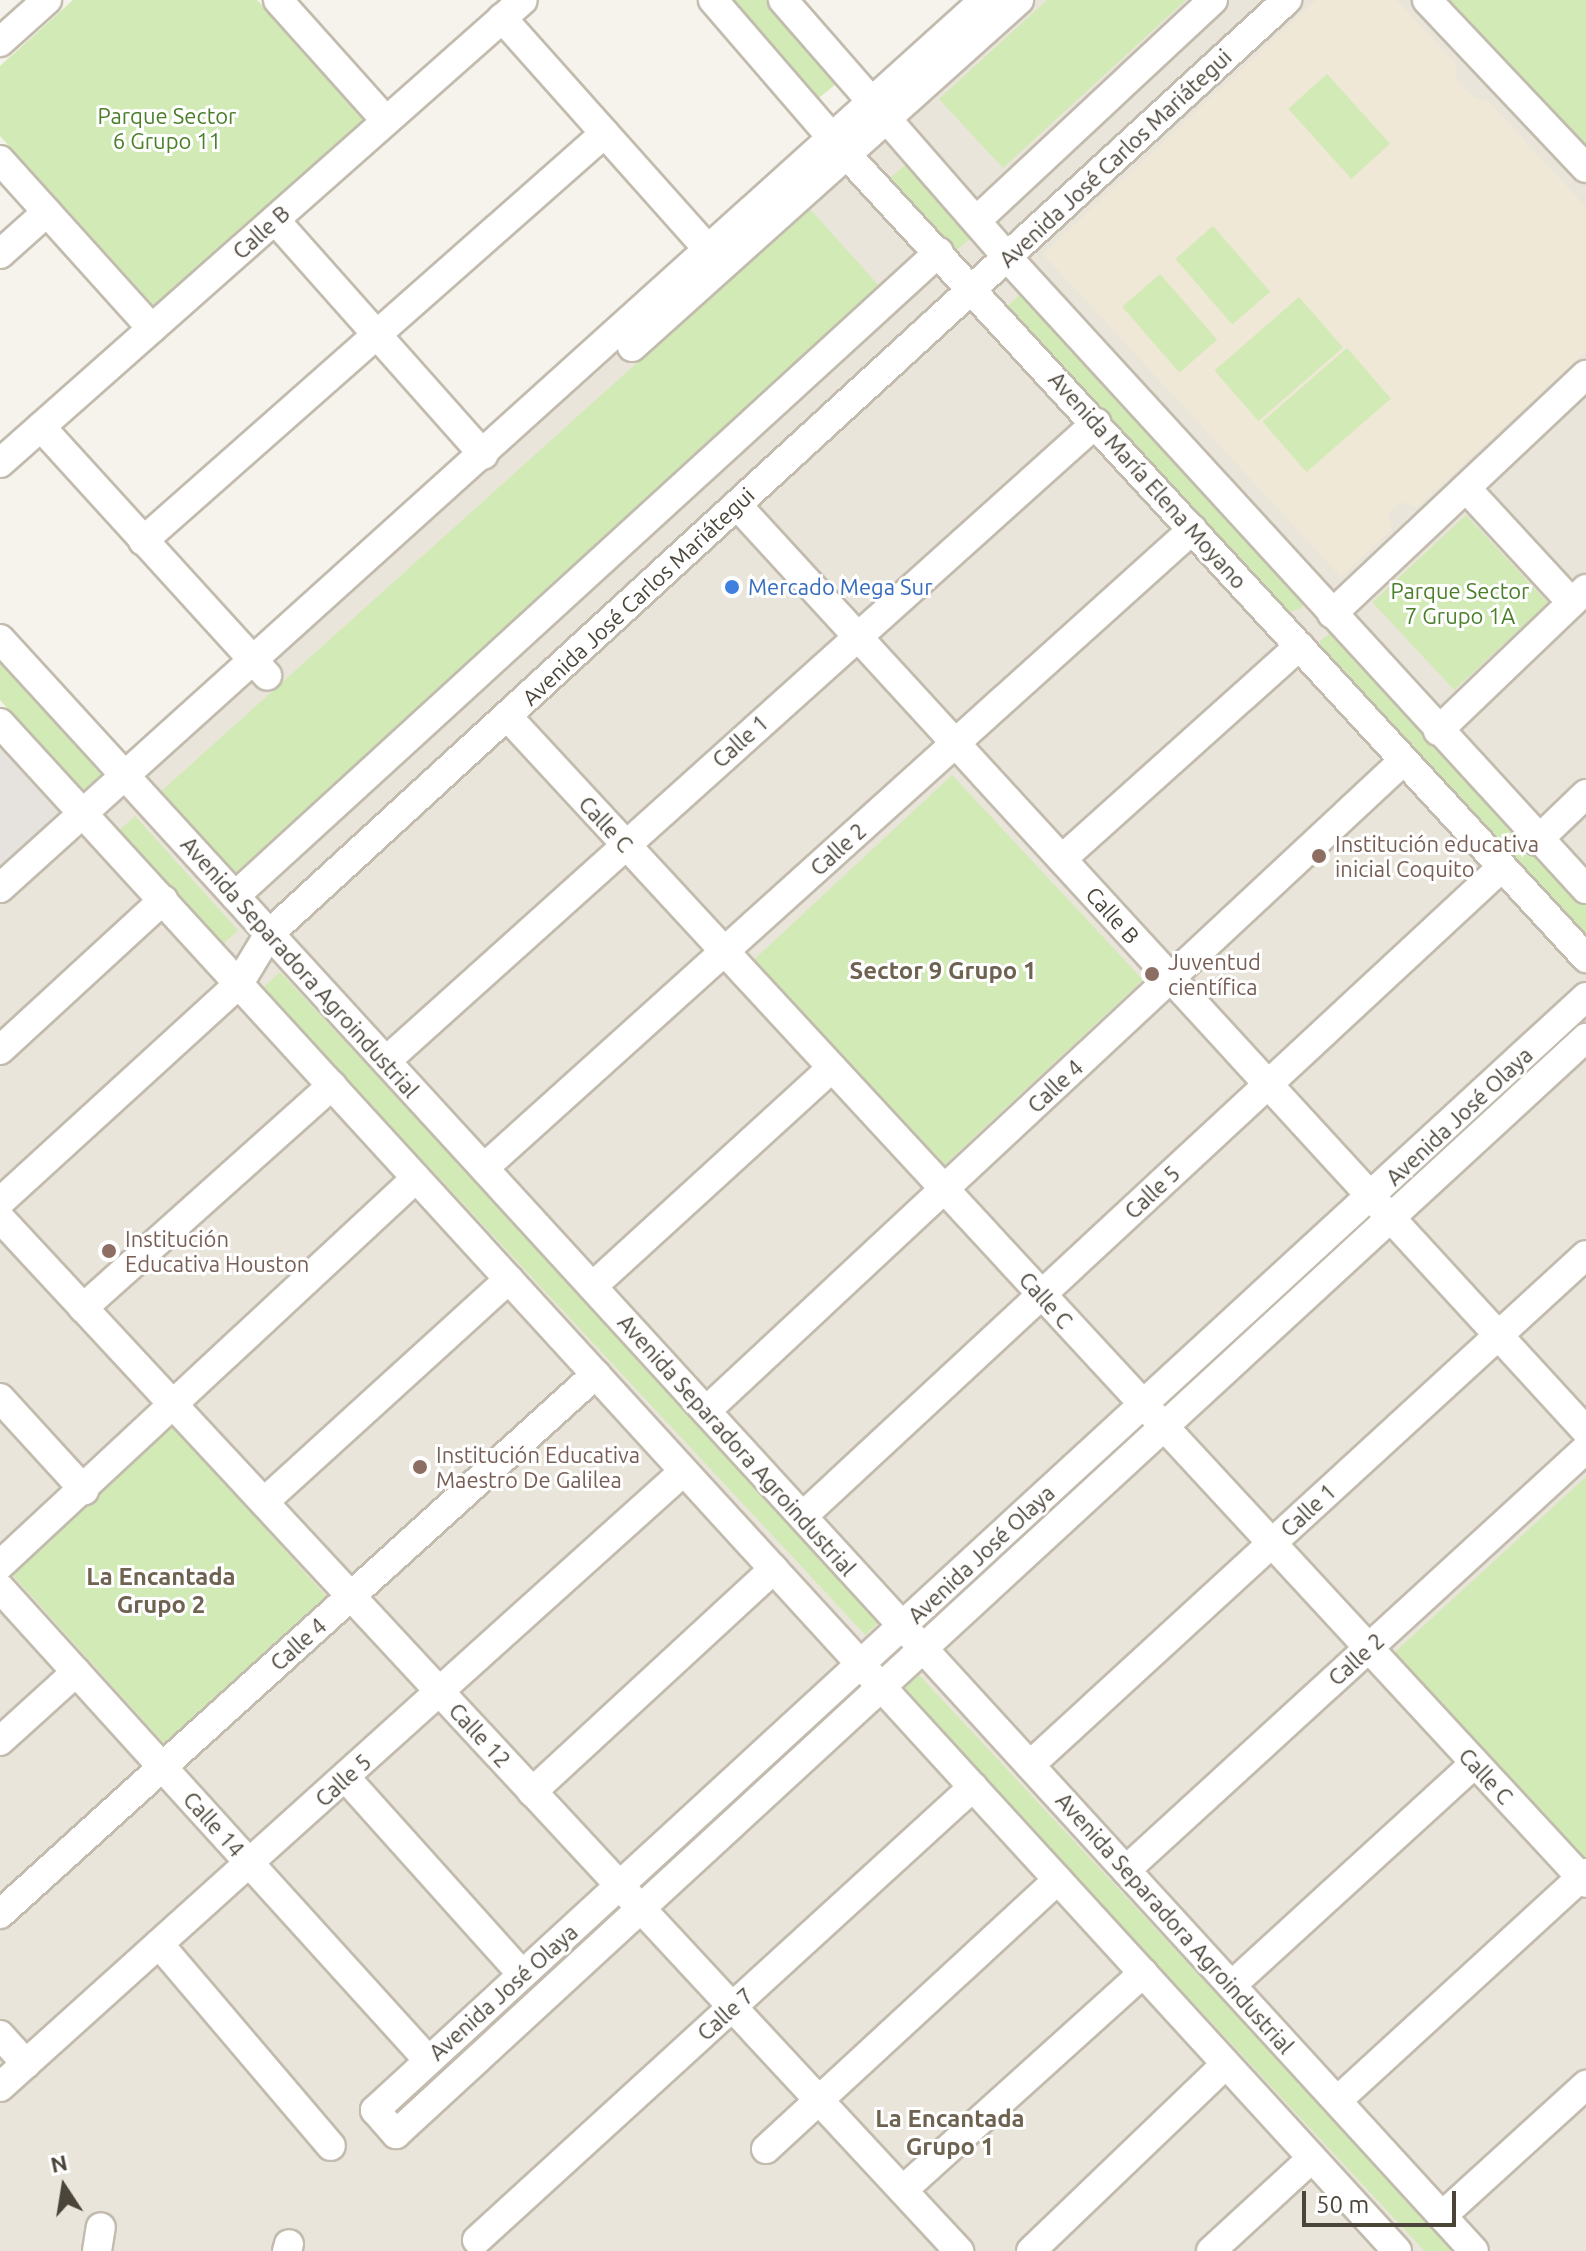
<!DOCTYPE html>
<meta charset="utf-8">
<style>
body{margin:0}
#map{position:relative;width:1586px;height:2251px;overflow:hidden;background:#f6f3ec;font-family:Ubuntu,sans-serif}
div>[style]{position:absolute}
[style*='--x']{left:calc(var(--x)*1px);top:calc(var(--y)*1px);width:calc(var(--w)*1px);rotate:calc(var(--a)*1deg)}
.residential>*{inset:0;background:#eae5da}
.industrial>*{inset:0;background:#e6e2dd}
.education>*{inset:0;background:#efe8d6}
.green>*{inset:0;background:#d2eab5;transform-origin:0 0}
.roads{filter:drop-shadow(2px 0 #c2bbae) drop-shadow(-2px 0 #c2bbae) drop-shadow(0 2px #c2bbae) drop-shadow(0 -2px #c2bbae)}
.minor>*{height:28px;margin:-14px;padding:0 14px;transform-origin:14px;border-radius:14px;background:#fff}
.dots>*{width:22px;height:22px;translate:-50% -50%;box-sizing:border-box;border:4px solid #fff;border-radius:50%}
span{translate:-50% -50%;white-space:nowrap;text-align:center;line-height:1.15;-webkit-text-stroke:6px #fff;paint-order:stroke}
.park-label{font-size:22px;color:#4a7f2a}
.street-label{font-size:22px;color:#4b4439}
.shop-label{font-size:22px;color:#366cbe}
.left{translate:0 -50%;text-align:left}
.education-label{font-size:22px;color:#785e54}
.neighbourhood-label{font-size:24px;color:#6e6250;font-weight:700}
.north{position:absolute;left:24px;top:2147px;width:80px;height:80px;-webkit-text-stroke:6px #fff;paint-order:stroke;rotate:348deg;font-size:22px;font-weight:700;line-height:32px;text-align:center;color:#4b4439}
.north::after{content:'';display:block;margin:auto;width:28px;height:36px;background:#4b4439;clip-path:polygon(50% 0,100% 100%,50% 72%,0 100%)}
.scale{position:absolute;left:1302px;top:2191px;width:154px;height:36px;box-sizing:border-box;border:4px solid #4b4439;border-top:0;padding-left:10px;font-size:24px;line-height:28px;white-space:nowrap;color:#4b4439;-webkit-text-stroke:6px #fff;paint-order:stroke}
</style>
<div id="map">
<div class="residential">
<i style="clip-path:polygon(1008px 0,1586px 0,1586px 2251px,0 2251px,0 892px)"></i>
</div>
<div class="industrial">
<i style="clip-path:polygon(0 735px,79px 821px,0 892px)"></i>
</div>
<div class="education">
<i style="clip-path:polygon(1316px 0,1396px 0,1455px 63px,1457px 81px,1472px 96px,1489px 102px,1586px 207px,1586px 351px,1417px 507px,1400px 502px,1388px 515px,1392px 529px,1341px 577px,1043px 254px)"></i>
</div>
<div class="green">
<i style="clip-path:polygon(73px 0,257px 0,367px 121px,156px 308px,0 136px,0 66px)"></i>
<i style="clip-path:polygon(727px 0,768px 0,840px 81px,815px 101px)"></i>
<i style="clip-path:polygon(1047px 0,1186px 0,1003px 168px,939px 99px)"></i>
<i style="clip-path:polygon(1450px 0,1586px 0,1586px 145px)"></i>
<i style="left:1327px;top:74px;width:94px;height:52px;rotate:48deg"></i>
<i style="left:910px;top:161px;width:98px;height:32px;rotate:49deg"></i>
<i style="left:809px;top:208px;width:110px;height:872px;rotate:48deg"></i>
<i style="left:1213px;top:226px;width:87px;height:50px;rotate:49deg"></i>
<i style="left:1160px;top:274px;width:87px;height:50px;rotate:49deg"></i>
<i style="clip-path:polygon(1024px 291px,1304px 599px,1302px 608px,1283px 614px,1003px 310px)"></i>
<i style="left:1299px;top:297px;width:67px;height:112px;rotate:49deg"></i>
<i style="left:1347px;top:348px;width:67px;height:112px;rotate:49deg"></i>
<i style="left:1466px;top:515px;width:120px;height:128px;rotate:47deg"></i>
<i style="clip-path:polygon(1330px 633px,1340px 635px,1586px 902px,1586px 942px,1319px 652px,1320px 641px)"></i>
<i style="clip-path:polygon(0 663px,102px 775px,83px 792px,0 700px)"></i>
<i style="left:952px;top:775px;width:280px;height:271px;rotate:47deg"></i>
<i style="left:135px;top:816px;width:154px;height:23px;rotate:48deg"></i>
<i style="left:280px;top:972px;width:884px;height:24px;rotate:47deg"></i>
<i style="left:173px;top:1426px;width:230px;height:219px;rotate:48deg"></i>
<i style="clip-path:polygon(1586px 1477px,1586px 1857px,1583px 1860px,1394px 1653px)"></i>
<i style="left:919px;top:1675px;width:783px;height:23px;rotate:47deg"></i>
</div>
<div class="roads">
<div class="minor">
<i style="--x:278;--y:0;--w:162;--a:48.2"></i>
<i style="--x:713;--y:0;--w:203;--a:49.2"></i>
<i style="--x:846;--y:154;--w:1093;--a:47.37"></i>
<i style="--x:783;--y:0;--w:341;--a:48.9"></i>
<i style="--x:1007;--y:257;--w:857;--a:47.51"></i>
<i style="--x:1427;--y:0;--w:231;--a:46.6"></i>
<i style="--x:502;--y:18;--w:311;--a:48.3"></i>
<i style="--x:0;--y:42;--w:63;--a:-41.8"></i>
<i style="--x:0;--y:160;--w:227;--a:48"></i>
<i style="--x:275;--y:220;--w:314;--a:48.4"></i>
<i style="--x:976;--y:221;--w:324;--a:-43"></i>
<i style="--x:0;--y:254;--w:63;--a:-41.8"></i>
<i style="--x:632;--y:347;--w:520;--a:-41.88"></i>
<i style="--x:41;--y:427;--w:336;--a:47.7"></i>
<i style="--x:0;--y:463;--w:698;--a:-41.52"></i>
<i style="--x:1466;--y:488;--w:156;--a:47.3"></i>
<i style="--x:737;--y:505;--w:1256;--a:47.48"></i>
<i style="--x:143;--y:541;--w:616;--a:-41.45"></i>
<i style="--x:1332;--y:614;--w:349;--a:-43.3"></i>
<i style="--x:0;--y:639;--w:2184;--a:47.56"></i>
<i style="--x:507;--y:716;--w:1589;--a:47.24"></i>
<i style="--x:0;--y:723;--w:2070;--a:47.56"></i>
<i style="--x:1438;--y:731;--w:205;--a:-43.8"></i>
<i style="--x:1537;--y:841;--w:68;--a:-43.8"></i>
<i style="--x:1062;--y:859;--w:319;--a:-41.9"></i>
<i style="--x:0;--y:888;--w:1325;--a:-42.06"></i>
<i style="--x:235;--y:896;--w:954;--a:-42.45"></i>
<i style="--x:1586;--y:997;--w:1645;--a:137.41"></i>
<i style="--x:375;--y:2110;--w:32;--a:49"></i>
<i style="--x:396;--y:2134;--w:1618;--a:-42.65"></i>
<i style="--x:0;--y:1050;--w:222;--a:-42.6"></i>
<i style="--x:386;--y:1061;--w:955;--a:-41.94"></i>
<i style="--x:484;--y:1168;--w:954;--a:-42.03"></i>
<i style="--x:0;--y:1202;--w:322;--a:-42.4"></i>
<i style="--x:238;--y:985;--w:60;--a:-58.7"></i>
<i style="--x:269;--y:934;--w:1382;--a:-42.54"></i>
<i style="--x:0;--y:1218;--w:1410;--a:47.13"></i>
<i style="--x:593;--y:1286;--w:323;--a:-42.4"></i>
<i style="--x:83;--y:1308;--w:334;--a:-41.8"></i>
<i style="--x:0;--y:1398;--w:125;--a:47.6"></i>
<i style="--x:706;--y:1411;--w:953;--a:-43"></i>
<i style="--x:264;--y:1502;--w:331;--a:-42.3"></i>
<i style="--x:803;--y:1516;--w:951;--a:-42.87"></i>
<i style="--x:0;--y:1565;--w:568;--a:-42.93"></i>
<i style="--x:0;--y:1588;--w:637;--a:47.8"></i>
<i style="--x:0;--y:1741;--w:103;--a:-42.2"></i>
<i style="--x:1030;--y:1765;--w:754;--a:-42.53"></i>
<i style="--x:346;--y:1778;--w:263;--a:48.1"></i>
<i style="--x:532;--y:1792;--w:329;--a:-42.7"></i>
<i style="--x:1126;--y:1870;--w:624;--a:-42.47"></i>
<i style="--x:0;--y:1914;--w:804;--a:-42.18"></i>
<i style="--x:159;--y:1944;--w:265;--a:49.6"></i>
<i style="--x:1232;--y:1985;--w:329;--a:-42.4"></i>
<i style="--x:0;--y:2035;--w:39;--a:48"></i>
<i style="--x:0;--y:2087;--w:920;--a:-42.01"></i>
<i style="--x:1338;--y:2100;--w:336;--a:-42.5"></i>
<i style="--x:766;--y:2149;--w:397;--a:-42.7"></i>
<i style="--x:903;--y:2190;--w:324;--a:-42.1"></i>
<i style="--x:1442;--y:2216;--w:195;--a:-42.3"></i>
<i style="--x:477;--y:2240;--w:672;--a:-42.41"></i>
<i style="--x:97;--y:2251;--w:24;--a:-81"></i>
<i style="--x:287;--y:2251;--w:7;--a:-74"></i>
<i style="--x:1031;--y:2251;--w:270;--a:-43.8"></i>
<i style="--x:1211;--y:2251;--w:137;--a:-42.6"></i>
</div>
</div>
<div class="dots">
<i style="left:732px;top:587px;background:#3f7fe0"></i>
<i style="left:1319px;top:856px;background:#8d6e63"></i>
<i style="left:1152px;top:974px;background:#8d6e63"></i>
<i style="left:109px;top:1251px;background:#8d6e63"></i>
<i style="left:420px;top:1467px;background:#8d6e63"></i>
</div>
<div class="park-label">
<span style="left:167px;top:128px">Parque Sector<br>6 Grupo 11</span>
<span style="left:1460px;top:603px">Parque Sector<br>7 Grupo 1A</span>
</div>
<div class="street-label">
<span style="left:1115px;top:158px;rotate:-43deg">Avenida José Carlos Mariátegui</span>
<span style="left:261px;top:232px;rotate:-42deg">Calle B</span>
<span style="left:1148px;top:480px;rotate:48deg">Avenida María Elena Moyano</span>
<span style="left:638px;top:596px;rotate:-43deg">Avenida José Carlos Mariátegui</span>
<span style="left:740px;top:741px;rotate:-42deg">Calle 1</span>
<span style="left:606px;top:824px;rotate:47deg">Calle C</span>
<span style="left:838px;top:849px;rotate:-42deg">Calle 2</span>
<span style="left:1113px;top:915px;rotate:48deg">Calle B</span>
<span style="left:300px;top:967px;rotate:48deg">Avenida Separadora Agroindustrial</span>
<span style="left:1055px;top:1086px;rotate:-43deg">Calle 4</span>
<span style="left:1459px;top:1116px;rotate:-43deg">Avenida José Olaya</span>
<span style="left:1152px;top:1192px;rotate:-43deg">Calle 5</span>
<span style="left:1046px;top:1300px;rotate:48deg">Calle C</span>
<span style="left:737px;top:1445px;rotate:48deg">Avenida Separadora Agroindustrial</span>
<span style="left:1308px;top:1510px;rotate:-43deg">Calle 1</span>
<span style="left:981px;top:1554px;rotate:-43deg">Avenida José Olaya</span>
<span style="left:298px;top:1644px;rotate:-42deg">Calle 4</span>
<span style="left:1356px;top:1659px;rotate:-42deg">Calle 2</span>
<span style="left:480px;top:1735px;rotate:47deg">Calle 12</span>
<span style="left:1486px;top:1776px;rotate:47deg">Calle C</span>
<span style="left:343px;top:1780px;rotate:-42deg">Calle 5</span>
<span style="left:214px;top:1824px;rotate:48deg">Calle 14</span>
<span style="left:1175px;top:1923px;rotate:48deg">Avenida Separadora Agroindustrial</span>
<span style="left:503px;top:1992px;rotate:-42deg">Avenida José Olaya</span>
<span style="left:725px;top:2014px;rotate:-42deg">Calle 7</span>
</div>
<div class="shop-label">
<span class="left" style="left:748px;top:587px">Mercado Mega Sur</span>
</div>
<div class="education-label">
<span class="left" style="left:1335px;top:856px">Institución educativa<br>inicial Coquito</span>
<span class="left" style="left:1168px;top:974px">Juventud<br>científica</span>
<span class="left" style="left:125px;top:1251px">Institución<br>Educativa Houston</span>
<span class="left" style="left:436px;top:1467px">Institución Educativa<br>Maestro De Galilea</span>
</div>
<div class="neighbourhood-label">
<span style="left:943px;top:971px">Sector 9 Grupo 1</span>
<span style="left:161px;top:1591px">La Encantada<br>Grupo 2</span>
<span style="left:950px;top:2133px">La Encantada<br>Grupo 1</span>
</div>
<div class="north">N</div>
<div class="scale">50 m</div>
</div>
